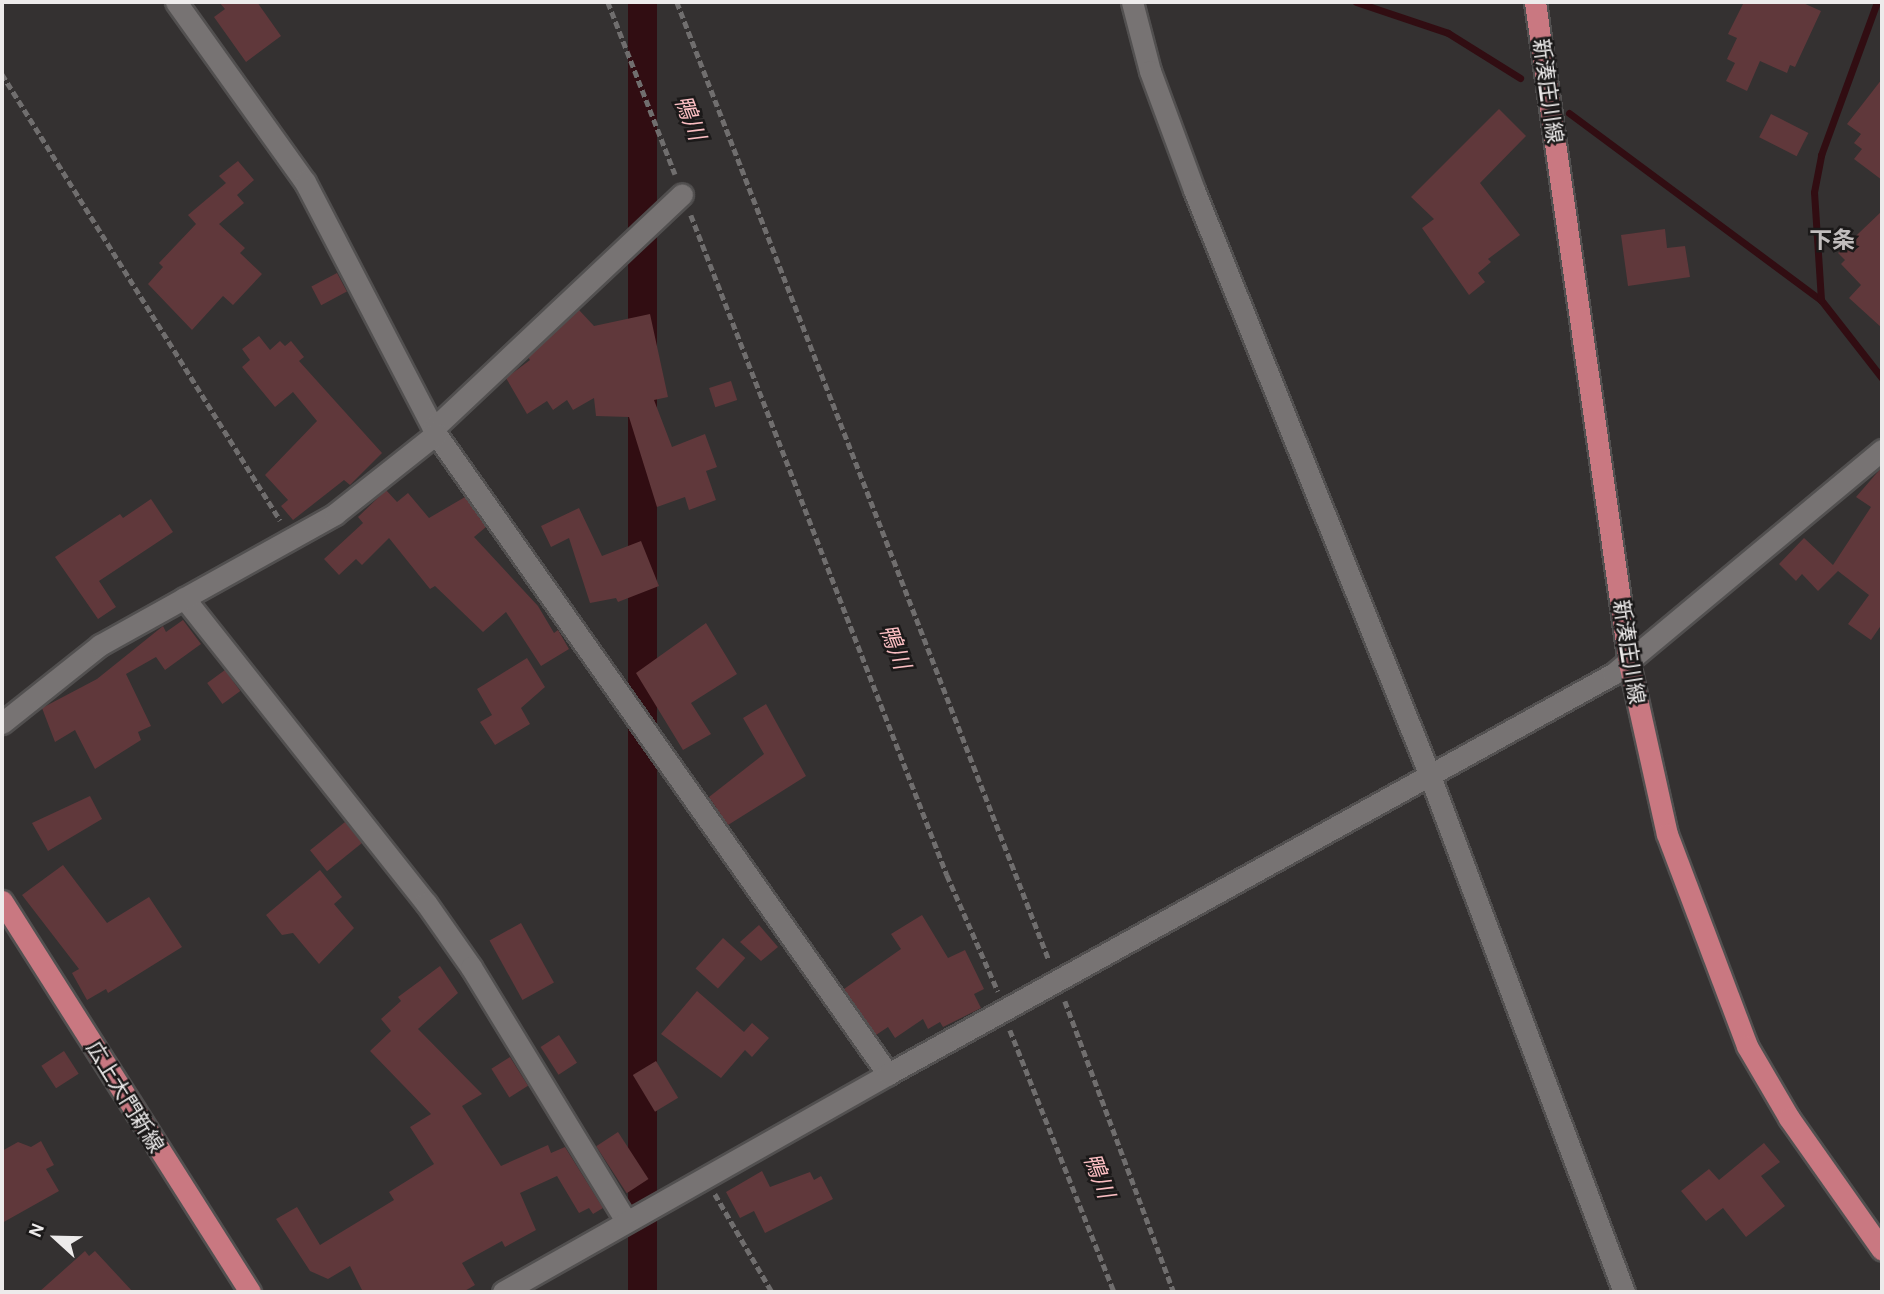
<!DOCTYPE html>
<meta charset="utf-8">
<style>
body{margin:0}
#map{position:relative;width:1884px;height:1294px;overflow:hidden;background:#343131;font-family:Karla,"Noto Sans JP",sans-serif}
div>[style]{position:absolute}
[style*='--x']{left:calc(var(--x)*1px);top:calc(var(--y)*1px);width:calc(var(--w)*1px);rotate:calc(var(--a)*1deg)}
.water>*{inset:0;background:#310d12;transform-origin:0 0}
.stream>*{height:7px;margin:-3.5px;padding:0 3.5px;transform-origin:3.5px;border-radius:3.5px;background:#310d12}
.building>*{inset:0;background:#60383b;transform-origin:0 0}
.path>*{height:4.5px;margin-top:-2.25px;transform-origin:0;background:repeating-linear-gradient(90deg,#706e6e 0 7px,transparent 0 10.5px)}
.roads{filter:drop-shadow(2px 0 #525050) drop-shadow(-2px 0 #525050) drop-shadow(0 2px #525050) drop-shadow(0 -2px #525050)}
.minor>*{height:21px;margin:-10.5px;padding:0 10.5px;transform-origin:10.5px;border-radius:10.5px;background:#777373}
.major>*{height:21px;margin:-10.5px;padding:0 10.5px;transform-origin:10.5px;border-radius:10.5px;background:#c97881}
span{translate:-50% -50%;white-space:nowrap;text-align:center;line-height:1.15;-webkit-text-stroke:5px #1b1919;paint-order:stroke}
.street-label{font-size:21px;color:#edebeb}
.water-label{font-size:23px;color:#fabdc1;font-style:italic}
.neighbourhood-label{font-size:23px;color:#c1bdbd;font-weight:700}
.frame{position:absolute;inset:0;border:4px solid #edebeb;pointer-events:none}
.north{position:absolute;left:21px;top:1203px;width:70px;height:70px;-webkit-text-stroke:5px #1b1919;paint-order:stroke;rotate:292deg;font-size:19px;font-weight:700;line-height:28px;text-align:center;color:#edebeb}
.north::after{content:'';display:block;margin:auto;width:24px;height:32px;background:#edebeb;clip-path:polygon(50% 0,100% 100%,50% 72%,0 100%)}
</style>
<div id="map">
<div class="water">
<i style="left:628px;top:2px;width:29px;height:1385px"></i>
</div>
<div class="stream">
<i style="--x:1356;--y:2;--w:97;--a:18.6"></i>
<i style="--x:1448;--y:33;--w:85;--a:32"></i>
<i style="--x:1569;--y:113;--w:314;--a:36.6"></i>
<i style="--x:1821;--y:300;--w:99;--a:52"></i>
<i style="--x:1821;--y:300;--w:108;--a:-93.7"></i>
<i style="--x:1814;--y:192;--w:38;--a:-79"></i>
<i style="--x:1821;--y:155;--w:163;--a:-69.9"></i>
</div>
<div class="building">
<i style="clip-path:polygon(219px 2px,257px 2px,281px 36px,246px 62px,214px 17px,225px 9px)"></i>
<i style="clip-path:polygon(1744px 2px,1801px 2px,1821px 11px,1795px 67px,1790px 65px,1787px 73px,1760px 61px,1747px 91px,1726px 81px,1735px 63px,1727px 59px,1737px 38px,1728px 34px)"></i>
<i style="clip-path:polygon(1882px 79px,1882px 180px,1854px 159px,1862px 149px,1854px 143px,1861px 134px,1847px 124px)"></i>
<i style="clip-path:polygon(1499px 109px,1526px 136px,1480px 183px,1520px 235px,1488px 259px,1491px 262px,1478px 273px,1485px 282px,1469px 295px,1422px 228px,1434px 219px,1411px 197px)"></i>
<i style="left:1771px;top:114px;width:42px;height:26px;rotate:27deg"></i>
<i style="clip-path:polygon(238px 161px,254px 180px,237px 195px,244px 203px,219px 224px,245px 248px,240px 253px,262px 274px,233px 305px,223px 296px,192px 330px,148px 284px,163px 267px,159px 263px,196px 224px,188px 215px,226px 183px,219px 176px)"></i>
<i style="clip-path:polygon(1882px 211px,1882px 328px,1849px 298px,1861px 285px,1841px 264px,1845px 260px,1838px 253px)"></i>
<i style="clip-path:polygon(1665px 229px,1667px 248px,1685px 246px,1690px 277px,1628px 286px,1621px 235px)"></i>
<i style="left:337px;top:273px;width:21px;height:29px;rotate:62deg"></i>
<i style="clip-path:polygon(579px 310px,594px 326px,650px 314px,668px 397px,654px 400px,672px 447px,705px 434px,717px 467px,706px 471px,716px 500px,689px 510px,685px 497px,657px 507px,629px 417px,596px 416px,594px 398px,573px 410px,567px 400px,553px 410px,547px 401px,527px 414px,506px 378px,530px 360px,528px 357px)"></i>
<i style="clip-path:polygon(259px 336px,270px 350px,280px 341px,285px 346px,291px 341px,304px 357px,299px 361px,382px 453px,350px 485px,344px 480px,293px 520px,281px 506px,288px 500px,265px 475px,317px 421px,293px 392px,275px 407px,242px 367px,250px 360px,242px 349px)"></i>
<i style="left:731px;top:381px;width:20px;height:23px;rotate:72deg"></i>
<i style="clip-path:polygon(1882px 467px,1882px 624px,1871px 640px,1848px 624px,1869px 595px,1838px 571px,1818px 591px,1802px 574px,1796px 581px,1779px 564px,1804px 538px,1833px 565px,1871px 507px,1856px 497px)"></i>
<i style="clip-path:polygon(386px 490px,397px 502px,408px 493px,429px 518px,465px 497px,486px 527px,474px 537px,538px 606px,554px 633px,558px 630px,569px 649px,541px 666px,506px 612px,483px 632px,435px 586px,430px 589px,389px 538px,362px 565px,356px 559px,339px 575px,324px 559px,363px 523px,358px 517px)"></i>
<i style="clip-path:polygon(151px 499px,173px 532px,99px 581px,116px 607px,98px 619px,55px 557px,120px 514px,123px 518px)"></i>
<i style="clip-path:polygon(579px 508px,602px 556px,641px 541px,659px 586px,618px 602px,616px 598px,590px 603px,569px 538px,551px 547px,541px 526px)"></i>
<i style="clip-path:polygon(183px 620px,201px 644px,165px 670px,156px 657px,126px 674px,151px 726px,138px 732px,141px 740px,95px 769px,75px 730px,55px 742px,42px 708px,97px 679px,163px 626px,166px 632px)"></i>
<i style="clip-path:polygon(706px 623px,737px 674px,691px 703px,711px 734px,683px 750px,636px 673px)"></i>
<i style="clip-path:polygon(527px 658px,545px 687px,521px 708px,530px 724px,495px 745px,480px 722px,492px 715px,477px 689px)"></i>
<i style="left:225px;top:670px;width:26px;height:22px;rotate:54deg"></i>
<i style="clip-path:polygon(766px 704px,806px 776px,728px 825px,709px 797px,764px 754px,743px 718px)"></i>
<i style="clip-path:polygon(90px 796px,102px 819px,48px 851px,32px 823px)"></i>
<i style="left:345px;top:822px;width:27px;height:45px;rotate:51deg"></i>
<i style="clip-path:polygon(63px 865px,107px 923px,149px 897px,182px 947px,108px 993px,106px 989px,87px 1000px,72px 973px,79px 969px,22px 895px)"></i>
<i style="clip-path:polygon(320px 870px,342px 897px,334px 904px,354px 928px,319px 964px,293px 933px,282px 935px,266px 915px)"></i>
<i style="clip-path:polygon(922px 915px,948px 958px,965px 950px,984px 989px,974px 994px,981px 1008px,943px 1027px,940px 1022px,928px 1029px,923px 1019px,895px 1038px,888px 1027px,876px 1035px,844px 989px,901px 949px,891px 934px)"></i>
<i style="left:521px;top:923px;width:68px;height:36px;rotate:61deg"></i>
<i style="clip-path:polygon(759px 925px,778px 947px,761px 961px,740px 942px)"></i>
<i style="left:723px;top:938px;width:30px;height:41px;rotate:42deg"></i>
<i style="clip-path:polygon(440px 966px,458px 993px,418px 1029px,482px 1094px,462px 1106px,501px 1166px,548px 1145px,551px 1153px,565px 1147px,603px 1208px,593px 1214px,589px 1208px,579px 1213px,557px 1176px,520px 1193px,536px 1230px,505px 1247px,502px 1241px,462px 1263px,475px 1285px,463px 1292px,363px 1292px,350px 1266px,328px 1279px,310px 1271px,276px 1219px,297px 1207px,320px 1245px,394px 1200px,389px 1192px,434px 1164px,410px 1127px,431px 1114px,370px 1051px,391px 1031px,381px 1019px,401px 1001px,398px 997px)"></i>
<i style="clip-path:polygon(697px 991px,744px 1032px,752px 1023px,769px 1038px,752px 1057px,745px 1050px,721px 1078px,661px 1034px)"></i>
<i style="left:559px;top:1035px;width:33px;height:22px;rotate:57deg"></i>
<i style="left:64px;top:1051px;width:27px;height:27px;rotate:57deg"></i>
<i style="left:510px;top:1057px;width:34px;height:22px;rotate:58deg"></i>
<i style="left:656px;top:1061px;width:43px;height:27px;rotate:59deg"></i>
<i style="left:618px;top:1132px;width:56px;height:26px;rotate:57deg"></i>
<i style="clip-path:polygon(41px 1141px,54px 1165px,46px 1169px,59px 1191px,2px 1223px,2px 1151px,18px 1142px,31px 1147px)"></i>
<i style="clip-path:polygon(1764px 1143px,1780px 1162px,1761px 1176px,1785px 1206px,1746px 1237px,1723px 1208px,1706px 1221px,1681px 1191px,1709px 1169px,1719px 1180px)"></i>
<i style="clip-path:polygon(762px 1171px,770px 1187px,810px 1172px,814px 1180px,821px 1176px,833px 1199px,765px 1233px,754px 1211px,740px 1218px,726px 1192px)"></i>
<i style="clip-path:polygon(85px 1251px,89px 1256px,95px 1251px,133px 1292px,39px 1292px)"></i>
</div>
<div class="path">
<i style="--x:608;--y:2;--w:185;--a:68.7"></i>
<i style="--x:677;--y:2;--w:1028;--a:68.78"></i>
<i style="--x:2;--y:74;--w:526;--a:58.06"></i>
<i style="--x:691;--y:215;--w:708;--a:68.8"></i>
<i style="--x:947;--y:875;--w:127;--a:66.3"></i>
<i style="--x:1065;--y:1001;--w:311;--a:69.5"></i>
<i style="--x:1010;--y:1030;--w:282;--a:68.3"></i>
<i style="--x:715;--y:1194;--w:113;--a:59.8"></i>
</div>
<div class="roads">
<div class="minor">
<i style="--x:176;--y:2;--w:221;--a:54.4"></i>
<i style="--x:305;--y:182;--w:284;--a:62.5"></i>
<i style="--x:436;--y:434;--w:784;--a:54.77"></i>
<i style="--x:1132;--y:2;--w:71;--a:75.4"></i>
<i style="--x:1150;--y:71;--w:127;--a:69.7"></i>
<i style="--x:1194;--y:190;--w:632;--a:68.06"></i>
<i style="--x:1430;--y:776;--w:551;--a:69.4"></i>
<i style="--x:433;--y:429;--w:342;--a:-43.3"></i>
<i style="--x:184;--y:598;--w:389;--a:51.6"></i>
<i style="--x:426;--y:903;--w:78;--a:54.9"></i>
<i style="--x:471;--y:967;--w:298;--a:58.6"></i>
<i style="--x:2;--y:723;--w:125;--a:-38.5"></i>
<i style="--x:100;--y:645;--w:269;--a:-29.1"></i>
<i style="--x:335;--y:514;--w:129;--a:-38.4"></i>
<i style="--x:503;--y:1292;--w:442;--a:-29.5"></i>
<i style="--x:888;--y:1074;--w:828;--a:-28.89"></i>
<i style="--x:1613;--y:674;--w:350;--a:-39.8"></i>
</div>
<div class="major">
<i style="--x:1535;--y:2;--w:668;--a:81.91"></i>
<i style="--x:1629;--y:663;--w:175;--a:77.5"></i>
<i style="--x:1667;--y:834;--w:227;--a:69.3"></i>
<i style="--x:1747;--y:1046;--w:83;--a:59.7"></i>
<i style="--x:1789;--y:1118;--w:161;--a:54.8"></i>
<i style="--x:2;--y:901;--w:463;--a:57.6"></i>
</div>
</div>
<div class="street-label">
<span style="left:1548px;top:91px;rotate:82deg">新湊庄川線</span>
<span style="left:1629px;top:652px;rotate:81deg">新湊庄川線</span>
<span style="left:125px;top:1097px;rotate:58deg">広上大門新線</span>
</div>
<div class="water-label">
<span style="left:689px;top:118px;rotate:69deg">鴨川</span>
<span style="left:894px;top:647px;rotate:69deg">鴨川</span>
<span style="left:1098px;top:1176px;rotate:69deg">鴨川</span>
</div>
<div class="neighbourhood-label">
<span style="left:1832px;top:241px">下条</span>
</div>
<div class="frame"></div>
<div class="north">N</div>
</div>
